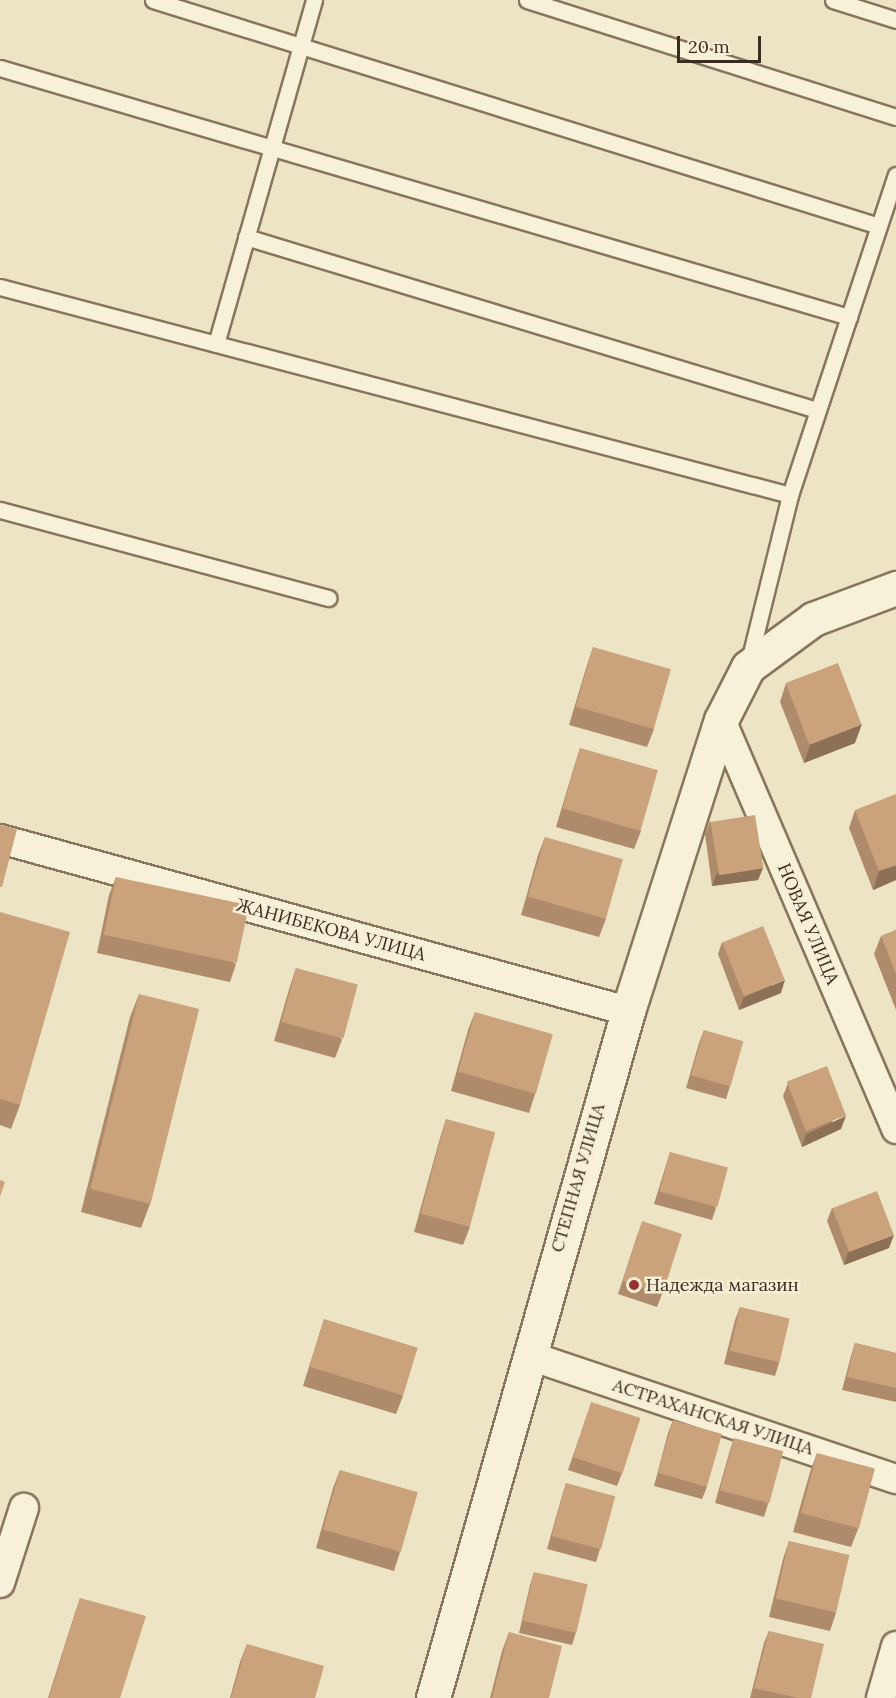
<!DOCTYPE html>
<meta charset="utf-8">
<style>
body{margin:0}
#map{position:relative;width:896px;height:1698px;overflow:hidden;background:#ede4c6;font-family:Lora,serif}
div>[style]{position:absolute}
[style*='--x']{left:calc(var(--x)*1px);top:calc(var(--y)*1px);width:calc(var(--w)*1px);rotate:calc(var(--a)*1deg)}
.roads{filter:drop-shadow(2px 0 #88765c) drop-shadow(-2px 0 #88765c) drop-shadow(0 2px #88765c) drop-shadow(0 -2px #88765c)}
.service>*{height:15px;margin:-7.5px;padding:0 7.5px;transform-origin:7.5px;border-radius:7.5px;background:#f8f1d9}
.minor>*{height:28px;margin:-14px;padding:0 14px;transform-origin:14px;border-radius:14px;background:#f8f1d9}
.secondary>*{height:33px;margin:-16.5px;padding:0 16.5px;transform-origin:16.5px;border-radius:16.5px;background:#f8f1d9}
.wall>*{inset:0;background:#ae8b6b}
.shaded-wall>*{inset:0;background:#8d7157}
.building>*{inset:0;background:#caa27c;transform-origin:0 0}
.dots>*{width:16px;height:16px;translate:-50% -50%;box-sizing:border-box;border:3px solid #f5eed5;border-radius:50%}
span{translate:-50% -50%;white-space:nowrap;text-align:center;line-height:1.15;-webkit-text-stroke:5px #f5eed5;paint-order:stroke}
.street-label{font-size:18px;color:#392d1f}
.poi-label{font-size:18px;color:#392d1f}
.left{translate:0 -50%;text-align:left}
.scale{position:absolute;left:677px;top:36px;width:84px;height:27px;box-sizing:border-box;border:3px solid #392d1f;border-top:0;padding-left:8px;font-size:18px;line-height:21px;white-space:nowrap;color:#392d1f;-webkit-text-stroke:4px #f5eed5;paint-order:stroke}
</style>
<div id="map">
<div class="roads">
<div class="service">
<i style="--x:153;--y:0;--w:760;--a:17.29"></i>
<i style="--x:527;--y:0;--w:387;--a:17.6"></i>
<i style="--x:833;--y:0;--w:66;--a:17.6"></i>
<i style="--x:0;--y:68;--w:885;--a:16.35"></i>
<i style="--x:246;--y:237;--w:597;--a:16.86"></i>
<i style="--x:0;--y:287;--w:817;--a:14.75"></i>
<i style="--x:216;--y:344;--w:358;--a:-74.1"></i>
<i style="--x:0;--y:510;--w:340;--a:15"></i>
<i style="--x:749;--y:661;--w:171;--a:-76.1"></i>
<i style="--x:790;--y:495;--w:337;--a:-71.7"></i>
</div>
<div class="minor">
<i style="--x:721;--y:720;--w:445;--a:66.8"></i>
<i style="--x:0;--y:839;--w:651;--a:15.32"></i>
<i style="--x:530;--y:1356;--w:386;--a:18.6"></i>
<i style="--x:0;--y:1583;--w:79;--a:-72.3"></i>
<i style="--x:881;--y:1698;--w:54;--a:-73.9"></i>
</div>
<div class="secondary">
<i style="--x:433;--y:1698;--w:714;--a:-74.15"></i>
<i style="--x:628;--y:1011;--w:305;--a:-72.3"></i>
<i style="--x:721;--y:720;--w:59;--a:-63"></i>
<i style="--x:748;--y:667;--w:81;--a:-36.4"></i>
<i style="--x:813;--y:619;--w:89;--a:-20.5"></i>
</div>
</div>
<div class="wall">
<i style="clip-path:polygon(593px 647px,654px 729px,647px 747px,569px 725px,587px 665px)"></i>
<i style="clip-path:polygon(786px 683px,855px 743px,804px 763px,780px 702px)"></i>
<i style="clip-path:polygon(580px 748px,641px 831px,634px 849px,556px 827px,574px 767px)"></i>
<i style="clip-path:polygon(855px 810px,896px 880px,873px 890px,849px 828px)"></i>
<i style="clip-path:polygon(710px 821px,763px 868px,758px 880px,712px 886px,705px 834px)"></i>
<i style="clip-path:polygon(545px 837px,606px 919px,599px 937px,521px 915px,538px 855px)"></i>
<i style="clip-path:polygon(116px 877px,236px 964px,230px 982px,97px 953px,109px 895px)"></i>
<i style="clip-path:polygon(0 912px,20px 1105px,11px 1129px,0 1125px)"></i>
<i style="clip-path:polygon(896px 930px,896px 1010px,874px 954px,881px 936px)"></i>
<i style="clip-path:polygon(722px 942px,781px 993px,739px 1010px,718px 954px)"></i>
<i style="clip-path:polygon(296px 968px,342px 1040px,335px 1058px,274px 1041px,290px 986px)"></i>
<i style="clip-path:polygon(139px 994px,150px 1204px,141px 1228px,81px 1212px,130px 1017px)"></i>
<i style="clip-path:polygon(475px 1012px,535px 1094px,529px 1113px,451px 1091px,468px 1030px)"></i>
<i style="clip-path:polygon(704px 1030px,730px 1086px,726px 1099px,686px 1088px,699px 1043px)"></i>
<i style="clip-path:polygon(788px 1083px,841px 1129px,802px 1147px,783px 1096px)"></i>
<i style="clip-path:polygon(446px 1119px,470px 1227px,463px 1245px,414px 1232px,440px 1138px)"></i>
<i style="clip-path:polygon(670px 1152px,716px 1208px,712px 1220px,654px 1204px)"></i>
<i style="clip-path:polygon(832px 1208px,889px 1248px,844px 1265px,827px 1221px)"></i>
<i style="clip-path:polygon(638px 1233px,662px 1294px,657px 1307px,618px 1294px)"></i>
<i style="clip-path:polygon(740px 1307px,779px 1363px,775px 1376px,724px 1364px,735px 1320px)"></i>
<i style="clip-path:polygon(324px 1319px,403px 1396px,396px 1414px,303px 1386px)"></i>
<i style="clip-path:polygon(855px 1343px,896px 1353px,896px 1402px,842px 1390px,851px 1356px)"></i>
<i style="clip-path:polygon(587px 1415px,622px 1473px,617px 1486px,568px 1470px)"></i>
<i style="clip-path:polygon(673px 1420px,707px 1487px,702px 1499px,654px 1486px,668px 1433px)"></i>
<i style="clip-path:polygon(734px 1438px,768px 1504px,764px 1517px,715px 1503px,730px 1450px)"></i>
<i style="clip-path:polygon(817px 1453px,858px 1529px,851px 1547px,793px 1532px,810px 1472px)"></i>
<i style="clip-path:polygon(340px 1470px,400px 1552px,394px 1571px,316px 1548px,333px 1488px)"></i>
<i style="clip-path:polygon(566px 1483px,600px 1549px,596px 1562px,547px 1549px,562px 1496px)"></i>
<i style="clip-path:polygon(789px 1541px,836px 1613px,830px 1631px,769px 1617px,783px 1559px)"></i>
<i style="clip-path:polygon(534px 1572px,576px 1632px,572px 1645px,519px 1633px,530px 1585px)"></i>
<i style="clip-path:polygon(80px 1598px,120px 1698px,48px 1698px,74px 1616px)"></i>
<i style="clip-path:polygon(769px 1631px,811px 1698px,750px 1698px,764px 1643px)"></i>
<i style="clip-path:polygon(509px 1632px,549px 1698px,490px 1698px,502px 1651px)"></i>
<i style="clip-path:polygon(247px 1644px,315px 1698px,230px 1698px,240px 1662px)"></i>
</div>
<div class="shaded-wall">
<i style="clip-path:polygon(862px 724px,855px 743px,804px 763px,810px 745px)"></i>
<i style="clip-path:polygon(896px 865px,896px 880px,873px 890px,879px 871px)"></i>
<i style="clip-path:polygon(763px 868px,758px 880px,712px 886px,717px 873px)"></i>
<i style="clip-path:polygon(785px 980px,781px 993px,739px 1010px,744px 997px)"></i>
<i style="clip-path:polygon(846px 1116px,841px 1129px,802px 1147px,806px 1134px)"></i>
<i style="clip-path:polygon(894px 1235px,889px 1248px,844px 1265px,848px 1252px)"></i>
</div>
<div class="building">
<i style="left:593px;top:647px;width:81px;height:62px;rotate:16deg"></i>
<i style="left:838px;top:663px;width:66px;height:56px;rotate:69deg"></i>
<i style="left:580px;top:748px;width:81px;height:63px;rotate:16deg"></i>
<i style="clip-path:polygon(896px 794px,896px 865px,879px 871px,855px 810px)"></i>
<i style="left:755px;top:815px;width:54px;height:45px;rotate:81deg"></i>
<i style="clip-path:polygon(0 825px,17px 829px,2px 887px,0 887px)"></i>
<i style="left:545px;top:837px;width:81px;height:62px;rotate:16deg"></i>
<i style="left:116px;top:877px;width:136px;height:59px;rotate:12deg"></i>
<i style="clip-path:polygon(0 912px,70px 932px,20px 1105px,0 1099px)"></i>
<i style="left:763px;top:926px;width:58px;height:44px;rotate:68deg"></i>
<i style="clip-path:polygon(896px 930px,896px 974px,881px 936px)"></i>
<i style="left:296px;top:968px;width:64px;height:56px;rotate:15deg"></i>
<i style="left:139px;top:994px;width:62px;height:201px;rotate:14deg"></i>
<i style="left:475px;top:1012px;width:81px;height:62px;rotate:16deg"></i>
<i style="left:704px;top:1030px;width:41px;height:47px;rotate:16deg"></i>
<i style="left:827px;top:1066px;width:53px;height:43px;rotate:69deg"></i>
<i style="left:446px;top:1119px;width:51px;height:98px;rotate:15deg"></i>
<i style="left:670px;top:1152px;width:60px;height:41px;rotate:15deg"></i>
<i style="clip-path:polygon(0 1180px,5px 1182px,0 1197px)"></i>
<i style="left:877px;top:1191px;width:47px;height:48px;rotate:69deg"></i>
<i style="left:642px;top:1221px;width:42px;height:63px;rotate:18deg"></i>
<i style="left:740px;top:1307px;width:51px;height:45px;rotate:13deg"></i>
<i style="left:324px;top:1319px;width:98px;height:50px;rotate:17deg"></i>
<i style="clip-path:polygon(855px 1343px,896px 1353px,896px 1388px,847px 1377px)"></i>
<i style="left:591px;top:1402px;width:52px;height:58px;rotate:18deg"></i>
<i style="left:673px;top:1420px;width:51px;height:55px;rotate:16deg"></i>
<i style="left:734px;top:1438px;width:51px;height:54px;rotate:15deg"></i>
<i style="left:817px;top:1453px;width:60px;height:62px;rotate:15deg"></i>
<i style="left:340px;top:1470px;width:81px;height:62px;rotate:16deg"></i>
<i style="left:566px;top:1483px;width:51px;height:55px;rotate:15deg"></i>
<i style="left:789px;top:1541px;width:62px;height:59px;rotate:13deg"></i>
<i style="left:534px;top:1572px;width:55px;height:50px;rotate:13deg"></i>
<i style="clip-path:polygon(80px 1598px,146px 1616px,120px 1698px,49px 1698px)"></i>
<i style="clip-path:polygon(769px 1631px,824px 1644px,811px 1698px,797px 1698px,754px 1688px)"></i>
<i style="clip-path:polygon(509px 1632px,562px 1646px,549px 1698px,492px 1698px)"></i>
<i style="clip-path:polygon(247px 1644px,324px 1666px,315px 1698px,231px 1698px)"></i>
</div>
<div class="dots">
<i style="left:634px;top:1285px;background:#96332d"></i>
</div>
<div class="street-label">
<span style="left:808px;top:924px;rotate:67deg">НОВАЯ УЛИЦА</span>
<span style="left:331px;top:930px;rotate:15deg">ЖАНИБЕКОВА УЛИЦА</span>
<span style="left:578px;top:1178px;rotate:-74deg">СТЕПНАЯ УЛИЦА</span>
<span style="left:713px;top:1417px;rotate:18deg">АСТРАХАНСКАЯ УЛИЦА</span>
</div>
<div class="poi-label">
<span class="left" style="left:646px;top:1285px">Надежда магазин</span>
</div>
<div class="scale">20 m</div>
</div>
